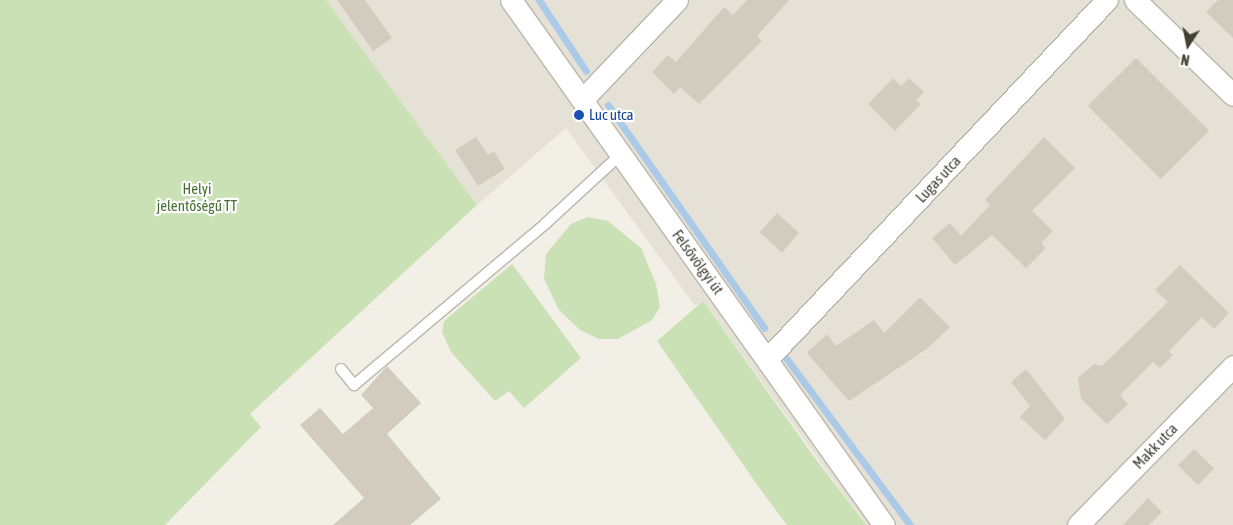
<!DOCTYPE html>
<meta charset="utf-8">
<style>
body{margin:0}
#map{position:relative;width:1233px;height:525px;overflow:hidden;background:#f2efe7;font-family:"Asap Condensed",sans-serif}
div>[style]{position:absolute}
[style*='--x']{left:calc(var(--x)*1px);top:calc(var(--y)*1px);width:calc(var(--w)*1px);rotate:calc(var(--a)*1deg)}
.residential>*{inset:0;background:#e5e1d6}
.green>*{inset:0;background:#cae1b5}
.stream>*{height:7px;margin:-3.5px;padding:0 3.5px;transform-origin:3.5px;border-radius:3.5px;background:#aacae8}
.building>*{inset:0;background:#d2ccbe;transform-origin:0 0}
.roads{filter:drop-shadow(1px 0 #bcb7ab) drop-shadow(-1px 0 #bcb7ab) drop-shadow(0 1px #bcb7ab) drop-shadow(0 -1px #bcb7ab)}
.service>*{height:10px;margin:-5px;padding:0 5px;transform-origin:5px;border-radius:5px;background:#fff}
.minor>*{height:21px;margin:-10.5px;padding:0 10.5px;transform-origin:10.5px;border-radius:10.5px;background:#fff}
.dots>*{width:14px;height:14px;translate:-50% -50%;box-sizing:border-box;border:2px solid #fff;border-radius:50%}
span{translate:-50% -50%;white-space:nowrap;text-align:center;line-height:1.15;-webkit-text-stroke:4.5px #fff;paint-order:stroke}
.transit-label{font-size:15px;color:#164399}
.left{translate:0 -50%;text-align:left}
.street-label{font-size:15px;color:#444037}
.park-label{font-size:15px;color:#446f31}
.north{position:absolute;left:1163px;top:20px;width:50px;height:50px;-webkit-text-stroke:4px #fff;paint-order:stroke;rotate:191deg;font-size:14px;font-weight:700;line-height:20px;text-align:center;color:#444037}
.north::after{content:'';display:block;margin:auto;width:18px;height:22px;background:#444037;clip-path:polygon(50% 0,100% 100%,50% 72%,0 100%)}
</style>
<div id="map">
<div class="residential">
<i style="clip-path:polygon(326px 0,1233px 0,1233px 525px,866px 525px,703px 301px,695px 306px,566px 128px,477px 205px)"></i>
</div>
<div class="green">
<i style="clip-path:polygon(0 0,326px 0,477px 205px,250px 414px,261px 427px,165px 525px,0 525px)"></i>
<i style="clip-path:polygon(588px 217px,608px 221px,641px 248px,656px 284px,660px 307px,652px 320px,618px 339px,599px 339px,580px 330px,559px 310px,544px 279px,546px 254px,571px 224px)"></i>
<i style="clip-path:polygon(512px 264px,581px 358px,524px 408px,509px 391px,495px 401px,451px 352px,442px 332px,444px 321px)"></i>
<i style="clip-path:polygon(703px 301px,812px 454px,866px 525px,787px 525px,758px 486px,657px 341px)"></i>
</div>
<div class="stream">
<i style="--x:539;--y:0;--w:85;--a:56.5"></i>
<i style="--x:608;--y:105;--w:272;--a:55"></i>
<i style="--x:786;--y:358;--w:208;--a:53.4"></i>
</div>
<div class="building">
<i style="clip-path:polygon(337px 0,365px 0,392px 38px,373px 51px)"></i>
<i style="clip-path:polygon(747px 0,789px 0,757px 36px,762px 41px,699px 104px,680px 87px,674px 94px,652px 72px,668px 55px,676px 62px,724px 7px,733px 15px)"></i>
<i style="clip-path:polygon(1218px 0,1233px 0,1233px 38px,1206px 12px)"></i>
<i style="left:1136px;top:58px;width:103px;height:68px;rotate:45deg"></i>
<i style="clip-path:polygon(893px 78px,901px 86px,909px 78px,924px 92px,916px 100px,921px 104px,895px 131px,868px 104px)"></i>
<i style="clip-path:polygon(476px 137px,488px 155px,494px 151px,505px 169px,478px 186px,455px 150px)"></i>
<i style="clip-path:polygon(1044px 137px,1075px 168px,1032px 211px,1053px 231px,1041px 243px,1046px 248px,1026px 268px,992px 235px,955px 265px,932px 238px,950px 223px,961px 236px,990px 205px,985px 200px)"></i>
<i style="left:777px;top:213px;width:30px;height:26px;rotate:42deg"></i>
<i style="clip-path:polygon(1180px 265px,1229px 313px,1214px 329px,1202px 317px,1169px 351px,1173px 355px,1160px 368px,1153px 362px,1120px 395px,1128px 404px,1107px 424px,1081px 399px,1078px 378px,1094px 364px,1102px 366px,1168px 302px,1155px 290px)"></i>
<i style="clip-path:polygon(920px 297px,950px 327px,928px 348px,849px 401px,807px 353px,827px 334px,836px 346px,874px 320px,884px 333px)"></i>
<i style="clip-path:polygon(387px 366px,421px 403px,387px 434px,441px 499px,410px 525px,333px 525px,364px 498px,300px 425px,320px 408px,343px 434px,373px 408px,361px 395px)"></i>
<i style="clip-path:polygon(1026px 369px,1065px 419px,1045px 440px,1020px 417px,1030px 406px,1011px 382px)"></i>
<i style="left:1194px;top:449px;width:28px;height:23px;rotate:44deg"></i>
<i style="clip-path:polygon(1148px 498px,1162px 512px,1149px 525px,1123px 525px)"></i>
</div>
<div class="roads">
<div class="service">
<i style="--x:341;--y:369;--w:21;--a:51"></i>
<i style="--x:354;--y:385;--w:250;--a:-40.1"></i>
<i style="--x:545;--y:224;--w:103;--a:-42.6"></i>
</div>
<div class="minor">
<i style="--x:511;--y:0;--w:644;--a:54.61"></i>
<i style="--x:1135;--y:0;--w:136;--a:44.1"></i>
<i style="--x:582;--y:100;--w:138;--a:-46.5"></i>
<i style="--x:769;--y:357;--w:492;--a:-46.6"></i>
<i style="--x:1078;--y:525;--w:222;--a:-45.7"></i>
</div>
</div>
<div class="dots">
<i style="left:579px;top:115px;background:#1a4fb4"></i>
</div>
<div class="transit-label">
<span class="left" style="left:589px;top:115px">Luc utca</span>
</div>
<div class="street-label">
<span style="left:938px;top:179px;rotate:-47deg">Lugas utca</span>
<span style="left:698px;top:262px;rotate:54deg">Felsővölgyi út</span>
<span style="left:1155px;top:446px;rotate:-46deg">Makk utca</span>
</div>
<div class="park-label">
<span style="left:197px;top:197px">Helyi<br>jelentőségű TT</span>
</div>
<div class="north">N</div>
</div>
